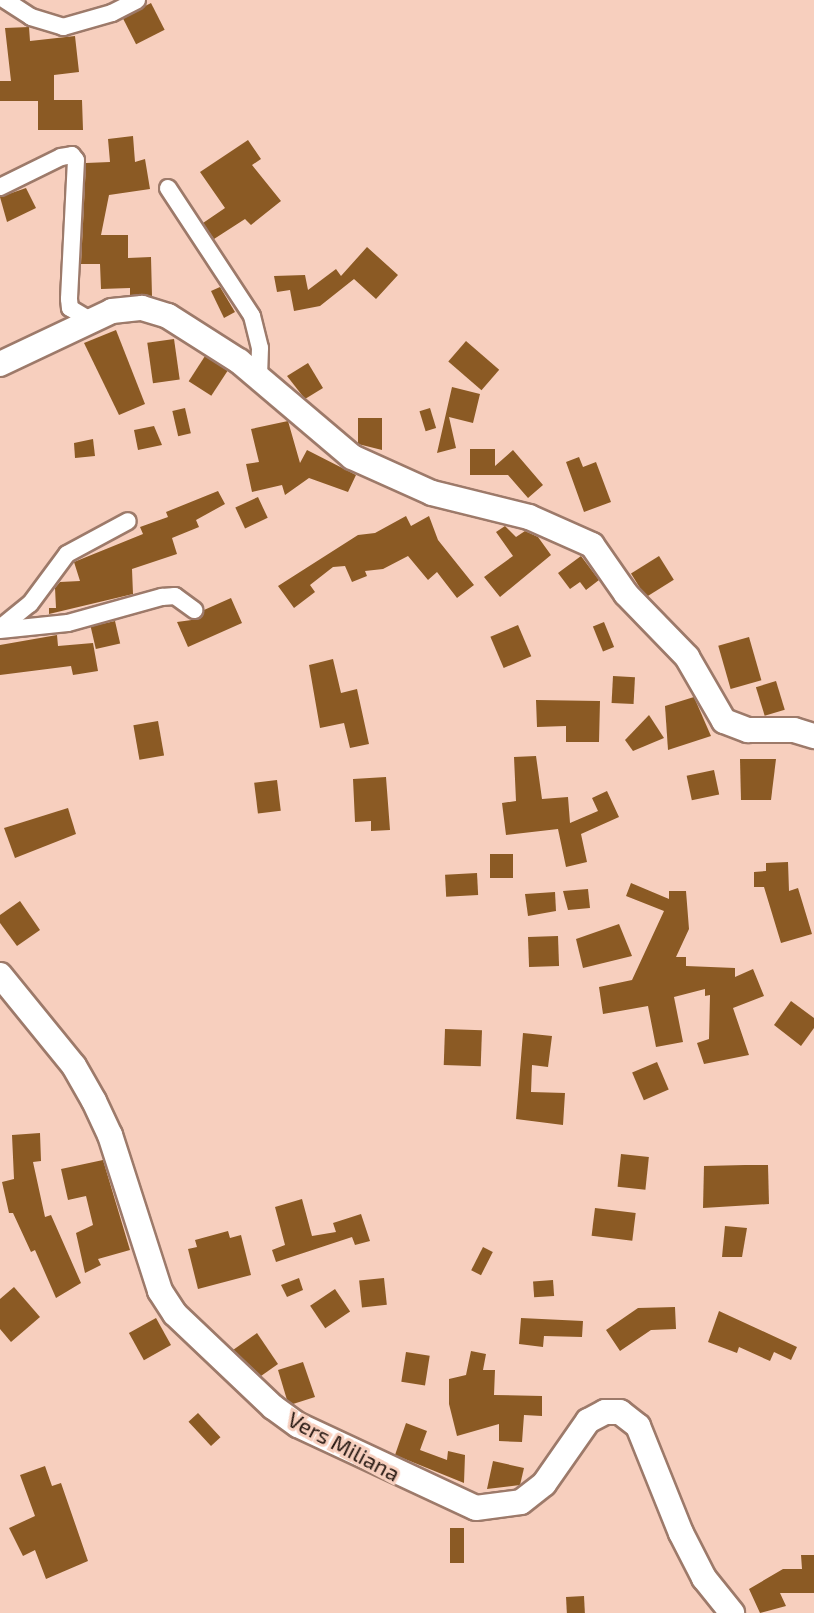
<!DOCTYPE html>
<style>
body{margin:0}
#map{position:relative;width:814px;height:1613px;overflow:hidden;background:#f7cfbe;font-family:"Exo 2",sans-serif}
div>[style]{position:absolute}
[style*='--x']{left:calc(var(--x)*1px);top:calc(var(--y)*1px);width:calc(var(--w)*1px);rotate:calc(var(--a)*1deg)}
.building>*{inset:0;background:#8b5a24;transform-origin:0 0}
.roads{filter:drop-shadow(2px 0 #9d7a6a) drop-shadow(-2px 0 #9d7a6a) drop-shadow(0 2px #9d7a6a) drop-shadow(0 -2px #9d7a6a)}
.minor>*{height:16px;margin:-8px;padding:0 8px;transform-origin:8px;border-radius:8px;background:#fff}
.secondary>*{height:24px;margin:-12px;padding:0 12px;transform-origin:12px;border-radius:12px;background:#fff}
span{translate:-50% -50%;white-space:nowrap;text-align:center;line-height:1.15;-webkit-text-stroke:6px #f7cfbe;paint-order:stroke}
.street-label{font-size:22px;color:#241610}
</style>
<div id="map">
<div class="building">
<i style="left:151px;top:3px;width:30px;height:32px;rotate:63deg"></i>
<i style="clip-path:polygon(29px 27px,30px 41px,75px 36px,79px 72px,54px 75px,54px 100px,82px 100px,83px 130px,38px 130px,38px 101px,0 101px,0 81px,11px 81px,5px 28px)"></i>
<i style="clip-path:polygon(133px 136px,135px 162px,145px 159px,150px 189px,109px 195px,101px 235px,128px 235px,128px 258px,151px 257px,152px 296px,130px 295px,130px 288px,101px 289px,100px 264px,81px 264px,86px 163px,110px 162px,108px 139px)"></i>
<i style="clip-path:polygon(248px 140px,261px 159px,252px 165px,281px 201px,251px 225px,245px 219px,214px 239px,203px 223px,225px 208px,200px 172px)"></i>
<i style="clip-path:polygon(26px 188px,36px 208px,7px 222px,0 197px)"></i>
<i style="clip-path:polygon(367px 247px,398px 275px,376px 299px,354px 279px,320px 306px,294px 311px,290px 290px,277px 292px,274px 276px,305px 275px,308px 290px,336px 269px,341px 276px)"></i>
<i style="clip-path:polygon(220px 287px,235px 312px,224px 318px,211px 291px)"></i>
<i style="clip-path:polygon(116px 330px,145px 404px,119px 415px,84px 343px)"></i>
<i style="left:174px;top:339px;width:41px;height:27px;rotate:82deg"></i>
<i style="left:466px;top:341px;width:44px;height:27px;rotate:41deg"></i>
<i style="left:205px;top:356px;width:27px;height:30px;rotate:33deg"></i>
<i style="clip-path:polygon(308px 363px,323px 388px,305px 399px,287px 376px)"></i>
<i style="clip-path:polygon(452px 387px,480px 394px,473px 423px,449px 417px,456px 448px,437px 453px)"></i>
<i style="left:185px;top:408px;width:26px;height:13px;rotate:77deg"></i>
<i style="left:430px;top:408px;width:21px;height:11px;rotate:73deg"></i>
<i style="clip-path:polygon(358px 418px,382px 418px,382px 450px,358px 444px)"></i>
<i style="clip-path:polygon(288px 421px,300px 463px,307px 450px,356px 475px,348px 492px,309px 478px,285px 495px,282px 485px,252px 492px,246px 464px,259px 462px,251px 429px)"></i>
<i style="clip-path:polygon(154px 426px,162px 445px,138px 450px,134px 430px)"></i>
<i style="clip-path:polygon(93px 439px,95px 456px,75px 458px,74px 443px)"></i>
<i style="clip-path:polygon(470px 449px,495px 449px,495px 466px,513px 450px,543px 485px,528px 498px,508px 475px,470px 475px)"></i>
<i style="clip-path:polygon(579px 457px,583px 467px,596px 462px,611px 502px,584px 512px,566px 462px)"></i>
<i style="clip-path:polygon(218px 491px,225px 504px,196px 520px,199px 527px,172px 538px,177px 554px,132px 569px,133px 594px,49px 614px,49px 608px,56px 608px,55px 588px,60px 582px,80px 581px,74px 562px,143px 534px,140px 527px,168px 517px,166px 512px)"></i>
<i style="left:258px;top:497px;width:23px;height:25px;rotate:65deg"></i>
<i style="clip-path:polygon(406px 516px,411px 526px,429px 516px,438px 540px,474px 585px,457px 598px,437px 572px,428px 580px,408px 556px,383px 569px,365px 571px,367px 576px,352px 582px,345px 566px,333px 567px,310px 585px,315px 592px,294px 608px,278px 586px,358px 535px,375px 533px)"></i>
<i style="clip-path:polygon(505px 526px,516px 537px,525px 531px,538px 537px,551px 555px,500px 597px,484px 577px,513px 556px,496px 532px)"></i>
<i style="clip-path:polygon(581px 556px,599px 580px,586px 590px,580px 582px,570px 589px,558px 573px)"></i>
<i style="left:659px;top:556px;width:28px;height:33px;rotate:58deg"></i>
<i style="clip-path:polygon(231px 598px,242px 623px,188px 647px,177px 622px,199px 619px,204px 610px)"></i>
<i style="left:115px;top:621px;width:23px;height:25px;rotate:77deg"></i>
<i style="left:604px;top:622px;width:27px;height:12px;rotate:68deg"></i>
<i style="left:518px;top:625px;width:34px;height:30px;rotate:67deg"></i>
<i style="clip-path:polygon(57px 635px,58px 646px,93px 643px,98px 671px,73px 675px,71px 666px,0 675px,0 645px)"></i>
<i style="left:749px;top:637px;width:45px;height:32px;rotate:74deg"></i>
<i style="clip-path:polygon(333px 659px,341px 693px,357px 689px,369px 744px,350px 748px,344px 723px,320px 728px,309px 665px)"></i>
<i style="left:613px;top:676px;width:22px;height:27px;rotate:3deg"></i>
<i style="left:776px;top:681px;width:30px;height:21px;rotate:73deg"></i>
<i style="clip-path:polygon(694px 697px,711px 736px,668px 750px,665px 706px)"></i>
<i style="clip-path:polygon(536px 700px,600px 701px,599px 742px,566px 742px,566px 726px,537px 727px)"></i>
<i style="clip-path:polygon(649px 715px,664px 738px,633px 751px,625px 740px)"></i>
<i style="left:158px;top:721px;width:35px;height:25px;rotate:80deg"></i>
<i style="clip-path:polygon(536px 756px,542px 799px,568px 797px,570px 823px,598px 811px,592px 798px,607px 791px,619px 817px,581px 834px,587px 862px,566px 867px,558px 829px,506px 835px,502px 803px,516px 801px,514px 757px)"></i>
<i style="clip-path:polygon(740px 759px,776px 759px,771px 800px,741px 800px)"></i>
<i style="left:714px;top:770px;width:25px;height:28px;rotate:78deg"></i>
<i style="clip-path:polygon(386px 777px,390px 830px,371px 831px,371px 821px,355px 822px,353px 779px)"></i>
<i style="left:277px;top:780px;width:31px;height:23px;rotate:83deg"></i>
<i style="clip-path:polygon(68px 808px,76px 834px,15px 858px,4px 828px)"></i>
<i style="left:490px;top:854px;width:23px;height:24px"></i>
<i style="clip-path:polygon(788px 862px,789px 891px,798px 888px,812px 934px,781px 943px,764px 887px,754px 887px,754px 872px,766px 871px,766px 863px)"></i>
<i style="left:477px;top:873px;width:22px;height:32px;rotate:87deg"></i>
<i style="clip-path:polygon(631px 883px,669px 899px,669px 891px,686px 891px,689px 929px,676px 957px,686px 957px,686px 966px,735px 968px,735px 977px,753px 969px,764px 996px,733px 1008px,749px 1055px,704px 1064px,697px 1043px,709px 1039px,710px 995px,705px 996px,705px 989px,674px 997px,683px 1042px,656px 1047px,648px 1006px,603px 1014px,599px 987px,632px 980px,664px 911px,626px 896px)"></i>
<i style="clip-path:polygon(588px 889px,590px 908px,568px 910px,563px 891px)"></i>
<i style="clip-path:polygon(555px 892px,556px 911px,528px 916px,525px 894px)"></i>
<i style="clip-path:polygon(20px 901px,40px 930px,17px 946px,0 923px,0 915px)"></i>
<i style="clip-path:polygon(619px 924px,632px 956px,583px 968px,576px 939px)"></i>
<i style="left:558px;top:936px;width:30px;height:30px;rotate:88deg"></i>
<i style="clip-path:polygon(791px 1001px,814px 1018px,814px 1028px,801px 1046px,774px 1025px)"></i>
<i style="left:445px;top:1029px;width:37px;height:36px;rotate:2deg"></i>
<i style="clip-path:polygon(523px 1033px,552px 1036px,548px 1067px,532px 1065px,531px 1092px,565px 1093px,563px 1125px,516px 1119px)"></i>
<i style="left:657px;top:1062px;width:30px;height:27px;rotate:67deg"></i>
<i style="clip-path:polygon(40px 1133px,41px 1161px,33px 1162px,45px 1217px,51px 1215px,81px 1283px,56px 1298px,35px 1250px,31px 1252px,13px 1213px,9px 1213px,2px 1182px,14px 1179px,12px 1135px)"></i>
<i style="left:621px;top:1154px;width:28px;height:33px;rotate:6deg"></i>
<i style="clip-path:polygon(103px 1160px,130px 1250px,98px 1259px,101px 1265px,85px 1273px,76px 1233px,93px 1225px,86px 1196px,68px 1200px,61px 1169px)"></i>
<i style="clip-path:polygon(745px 1165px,768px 1165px,769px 1204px,703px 1208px,704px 1166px)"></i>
<i style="clip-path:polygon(302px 1199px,312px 1236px,336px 1232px,333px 1223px,361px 1214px,370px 1241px,355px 1245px,352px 1237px,276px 1262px,272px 1250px,285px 1245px,275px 1207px)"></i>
<i style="left:595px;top:1208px;width:41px;height:28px;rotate:7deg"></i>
<i style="clip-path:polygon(725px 1226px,747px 1228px,742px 1257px,722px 1257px)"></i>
<i style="clip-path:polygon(228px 1231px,230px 1238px,241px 1235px,251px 1275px,198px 1289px,188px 1249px,197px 1247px,195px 1240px)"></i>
<i style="left:483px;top:1247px;width:11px;height:26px;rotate:27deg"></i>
<i style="clip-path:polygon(299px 1278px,303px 1290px,287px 1297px,281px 1285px)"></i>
<i style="left:384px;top:1278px;width:27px;height:25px;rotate:84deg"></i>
<i style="left:553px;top:1280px;width:16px;height:20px;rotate:86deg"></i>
<i style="clip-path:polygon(14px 1287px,40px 1317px,11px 1342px,0 1329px,0 1299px)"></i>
<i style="left:335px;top:1289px;width:27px;height:30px;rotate:56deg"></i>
<i style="clip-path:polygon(675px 1307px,676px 1329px,651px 1330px,620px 1351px,606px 1330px,638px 1308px)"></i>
<i style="clip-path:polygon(719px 1311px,797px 1347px,791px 1360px,774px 1352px,770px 1361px,739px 1347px,737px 1353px,708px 1342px)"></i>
<i style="left:156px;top:1318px;width:31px;height:31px;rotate:61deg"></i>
<i style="clip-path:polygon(521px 1318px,583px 1321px,582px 1337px,544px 1336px,543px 1347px,519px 1344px)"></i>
<i style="clip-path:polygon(257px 1333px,278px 1364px,261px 1376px,233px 1350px)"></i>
<i style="clip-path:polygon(471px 1351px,486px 1354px,483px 1370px,495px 1370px,494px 1395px,542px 1396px,542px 1416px,524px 1415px,522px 1442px,499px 1441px,499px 1424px,457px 1436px,449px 1404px,449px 1379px,466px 1375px)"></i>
<i style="left:406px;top:1352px;width:24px;height:30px;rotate:9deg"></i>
<i style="clip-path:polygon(303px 1362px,315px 1397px,293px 1404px,287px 1400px,278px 1370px)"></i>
<i style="left:198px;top:1413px;width:33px;height:13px;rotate:47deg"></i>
<i style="clip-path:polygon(406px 1423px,427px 1431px,420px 1450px,447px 1460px,448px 1451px,465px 1455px,464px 1483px,395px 1455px)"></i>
<i style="clip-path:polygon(493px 1461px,524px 1468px,520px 1485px,487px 1489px)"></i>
<i style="clip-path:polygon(45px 1466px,52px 1486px,61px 1483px,88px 1561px,46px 1579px,35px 1550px,23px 1556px,9px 1528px,35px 1516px,20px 1475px)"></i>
<i style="left:450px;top:1528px;width:14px;height:35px"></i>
<i style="clip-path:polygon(801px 1555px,814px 1555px,814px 1593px,780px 1593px,786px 1606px,760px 1613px,749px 1589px,783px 1569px,802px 1569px)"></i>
<i style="left:584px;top:1596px;width:17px;height:18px;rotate:87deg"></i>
</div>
<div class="roads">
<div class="minor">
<i style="--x:5;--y:0;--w:31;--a:33"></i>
<i style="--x:31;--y:17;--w:34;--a:17"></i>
<i style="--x:63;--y:27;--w:51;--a:-15.9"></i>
<i style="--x:112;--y:13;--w:28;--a:-27"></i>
<i style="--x:0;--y:187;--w:68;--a:-26.2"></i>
<i style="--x:61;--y:157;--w:11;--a:-10"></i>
<i style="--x:72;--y:155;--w:6;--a:51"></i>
<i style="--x:76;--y:160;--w:139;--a:92.9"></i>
<i style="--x:69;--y:299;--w:9;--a:84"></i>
<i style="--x:70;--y:308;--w:23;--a:31"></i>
<i style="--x:168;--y:188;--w:153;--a:56.7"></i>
<i style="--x:252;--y:316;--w:33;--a:76"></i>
<i style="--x:260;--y:348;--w:31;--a:92"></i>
<i style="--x:0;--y:628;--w:38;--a:-39"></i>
<i style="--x:30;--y:604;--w:62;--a:-53.5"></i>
<i style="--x:67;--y:554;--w:69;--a:-28.4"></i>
<i style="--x:0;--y:630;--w:68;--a:-5.9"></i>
<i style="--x:68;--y:623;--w:98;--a:-15.5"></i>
<i style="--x:162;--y:597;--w:13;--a:-4"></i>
<i style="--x:175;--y:596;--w:24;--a:36"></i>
</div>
<div class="secondary">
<i style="--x:0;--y:364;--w:124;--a:-25.3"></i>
<i style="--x:112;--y:311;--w:30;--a:-6"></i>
<i style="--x:142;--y:308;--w:27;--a:17"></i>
<i style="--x:168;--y:316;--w:84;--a:32.4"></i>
<i style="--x:239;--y:361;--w:148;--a:40.3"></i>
<i style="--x:352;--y:457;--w:88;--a:24.2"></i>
<i style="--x:432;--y:493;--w:100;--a:13.9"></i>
<i style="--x:529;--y:517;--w:69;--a:24"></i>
<i style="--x:592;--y:545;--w:60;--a:55.2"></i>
<i style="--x:626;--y:594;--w:88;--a:45.9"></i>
<i style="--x:687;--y:657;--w:74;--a:60"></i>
<i style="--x:724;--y:721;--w:26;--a:21"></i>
<i style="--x:748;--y:730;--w:46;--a:0"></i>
<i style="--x:794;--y:730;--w:21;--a:17"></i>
<i style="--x:0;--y:975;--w:117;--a:50.9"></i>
<i style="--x:74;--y:1066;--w:40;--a:60.3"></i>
<i style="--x:94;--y:1101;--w:38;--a:65"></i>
<i style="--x:110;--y:1135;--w:164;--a:72.2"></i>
<i style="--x:160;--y:1291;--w:27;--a:57"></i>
<i style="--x:175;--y:1314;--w:135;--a:43.5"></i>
<i style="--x:273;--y:1407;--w:31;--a:36"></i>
<i style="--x:298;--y:1425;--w:196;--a:25"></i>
<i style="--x:476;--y:1508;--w:45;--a:-7.6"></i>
<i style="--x:521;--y:1502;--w:29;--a:-38"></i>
<i style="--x:544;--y:1484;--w:77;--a:-55.1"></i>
<i style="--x:588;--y:1421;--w:19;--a:-28"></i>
<i style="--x:605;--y:1412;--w:15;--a:0"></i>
<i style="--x:620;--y:1412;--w:23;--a:38"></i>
<i style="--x:638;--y:1426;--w:115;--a:68.1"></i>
<i style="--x:681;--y:1533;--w:51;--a:62.9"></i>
<i style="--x:704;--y:1578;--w:45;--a:51.3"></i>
</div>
</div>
<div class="street-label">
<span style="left:344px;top:1446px;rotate:28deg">Vers Miliana</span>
</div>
</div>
